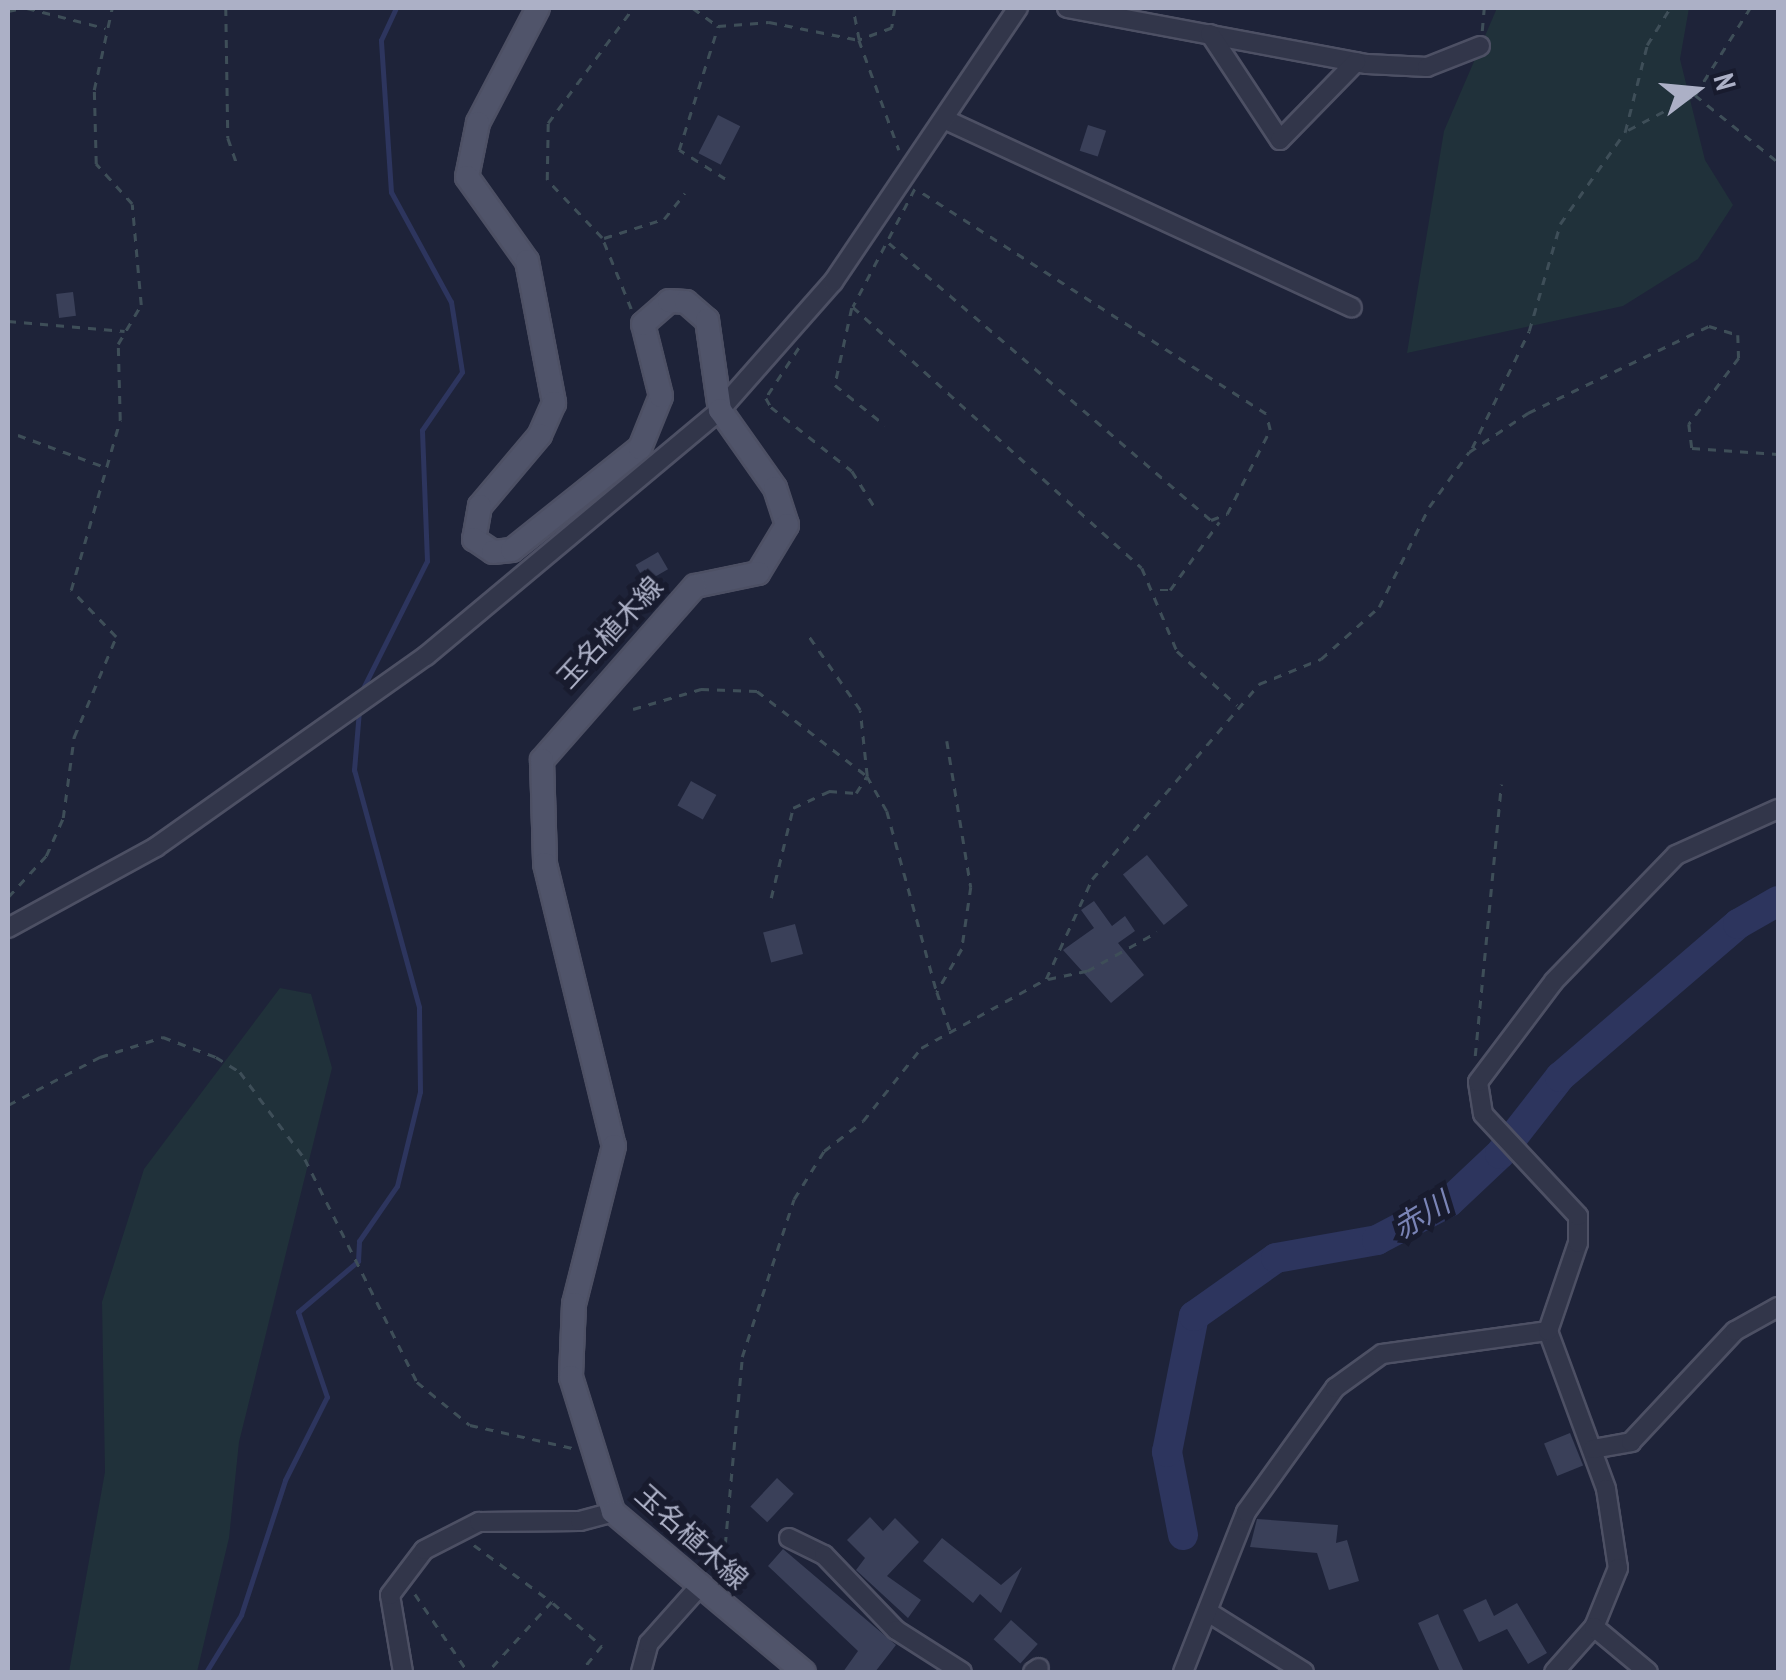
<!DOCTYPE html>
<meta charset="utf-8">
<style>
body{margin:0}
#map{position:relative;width:1786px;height:1680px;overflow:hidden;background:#1e2339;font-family:"PT Sans Narrow","Noto Sans JP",sans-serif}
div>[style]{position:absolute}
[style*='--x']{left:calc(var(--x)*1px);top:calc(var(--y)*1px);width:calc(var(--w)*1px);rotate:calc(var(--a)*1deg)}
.green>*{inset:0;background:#20313a}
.stream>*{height:5px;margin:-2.5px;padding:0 2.5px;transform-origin:2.5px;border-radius:2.5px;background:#2d355e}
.river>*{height:30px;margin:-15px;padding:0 15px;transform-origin:15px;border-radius:15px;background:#2d355e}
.building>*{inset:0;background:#3a4059;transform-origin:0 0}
.path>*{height:2.5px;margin-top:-1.25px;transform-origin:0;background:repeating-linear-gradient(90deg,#3e4e58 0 8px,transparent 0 16px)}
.roads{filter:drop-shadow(2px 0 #4d5064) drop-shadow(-2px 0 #4d5064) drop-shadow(0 2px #4d5064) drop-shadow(0 -2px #4d5064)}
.minor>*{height:18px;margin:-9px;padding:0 9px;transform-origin:9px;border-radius:9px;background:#32364a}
.major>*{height:22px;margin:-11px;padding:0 11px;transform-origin:11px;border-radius:11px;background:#50546a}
span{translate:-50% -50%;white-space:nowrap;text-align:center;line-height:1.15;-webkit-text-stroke:10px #181b2e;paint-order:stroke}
.street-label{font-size:28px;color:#acb0c6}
.water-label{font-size:30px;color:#7a84b6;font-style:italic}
.frame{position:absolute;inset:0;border:10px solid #acb0c6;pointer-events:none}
.north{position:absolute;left:1646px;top:40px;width:100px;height:100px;-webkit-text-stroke:8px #181b2e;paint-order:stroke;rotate:74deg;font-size:28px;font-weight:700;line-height:40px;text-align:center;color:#acb0c6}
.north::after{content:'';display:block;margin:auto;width:35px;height:45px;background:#acb0c6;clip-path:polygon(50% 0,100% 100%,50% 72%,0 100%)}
</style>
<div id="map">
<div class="green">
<i style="clip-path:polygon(1497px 8px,1689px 8px,1680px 59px,1705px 160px,1733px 205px,1698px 259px,1623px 306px,1407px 353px,1444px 131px)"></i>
<i style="clip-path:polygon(280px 988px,311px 994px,332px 1068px,239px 1442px,229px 1538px,197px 1672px,69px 1672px,105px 1472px,102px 1302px,144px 1169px)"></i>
</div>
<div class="stream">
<i style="--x:360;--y:694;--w:149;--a:-63.3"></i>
<i style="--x:427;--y:561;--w:131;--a:-92.2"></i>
<i style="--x:422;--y:430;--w:70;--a:-55.4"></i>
<i style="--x:462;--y:372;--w:71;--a:-98.9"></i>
<i style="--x:451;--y:302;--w:125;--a:-118.6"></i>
<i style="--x:391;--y:192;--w:152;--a:-93.8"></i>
<i style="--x:381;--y:40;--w:35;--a:-65"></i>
<i style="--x:206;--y:1672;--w:67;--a:-58.4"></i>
<i style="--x:241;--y:1615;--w:142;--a:-71.9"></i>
<i style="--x:285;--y:1480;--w:93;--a:-63.2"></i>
<i style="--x:327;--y:1397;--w:90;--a:-108.8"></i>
<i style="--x:298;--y:1312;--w:79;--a:-40.4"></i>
<i style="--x:358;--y:1261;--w:20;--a:-87"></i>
<i style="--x:359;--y:1241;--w:67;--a:-55.4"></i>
<i style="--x:397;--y:1186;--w:97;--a:-76.3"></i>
<i style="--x:420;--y:1092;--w:85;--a:-90.7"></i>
<i style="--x:419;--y:1007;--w:246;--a:-105.3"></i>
<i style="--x:354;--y:770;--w:60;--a:-85.2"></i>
</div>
<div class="river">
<i style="--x:1183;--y:1535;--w:85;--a:-100.9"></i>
<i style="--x:1167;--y:1452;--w:139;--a:-78.8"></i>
<i style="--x:1194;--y:1316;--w:100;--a:-35.3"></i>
<i style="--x:1276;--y:1258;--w:103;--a:-10.1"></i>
<i style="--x:1377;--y:1240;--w:81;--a:-27.8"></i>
<i style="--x:1449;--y:1202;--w:70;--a:-43.3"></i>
<i style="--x:1500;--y:1154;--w:98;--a:-52.1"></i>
<i style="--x:1560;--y:1077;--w:235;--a:-40.7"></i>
<i style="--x:1738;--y:924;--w:46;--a:-29.9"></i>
</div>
<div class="building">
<i style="left:718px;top:115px;width:25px;height:43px;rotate:27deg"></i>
<i style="left:1088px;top:125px;width:19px;height:27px;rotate:18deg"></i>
<i style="left:73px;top:292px;width:24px;height:17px;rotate:83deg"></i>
<i style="left:658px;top:552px;width:20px;height:26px;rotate:60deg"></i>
<i style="left:691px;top:781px;width:29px;height:28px;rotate:29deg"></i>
<i style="left:1147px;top:855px;width:65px;height:31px;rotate:51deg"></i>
<i style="clip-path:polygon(1094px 901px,1112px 926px,1125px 916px,1135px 931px,1118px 943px,1144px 975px,1111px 1003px,1063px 950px,1094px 928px,1081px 910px)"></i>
<i style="left:795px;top:924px;width:31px;height:33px;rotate:75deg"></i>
<i style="left:1570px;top:1433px;width:35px;height:28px;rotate:68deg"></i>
<i style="left:777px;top:1478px;width:23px;height:39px;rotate:43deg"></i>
<i style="clip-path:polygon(870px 1517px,883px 1531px,895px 1518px,919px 1542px,887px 1576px,921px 1600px,908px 1618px,856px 1570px,865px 1558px,847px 1540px)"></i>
<i style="clip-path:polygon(1257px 1519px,1338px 1525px,1336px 1543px,1347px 1540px,1359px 1581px,1329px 1590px,1317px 1553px,1250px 1547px)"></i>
<i style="clip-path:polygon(942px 1538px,1001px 1585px,1022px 1567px,1001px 1613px,980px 1594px,973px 1603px,923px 1561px)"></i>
<i style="clip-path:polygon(783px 1549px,896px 1645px,875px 1672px,843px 1672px,858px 1651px,768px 1566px)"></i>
<i style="clip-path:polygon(1486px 1599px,1494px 1616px,1517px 1603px,1547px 1653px,1528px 1664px,1507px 1629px,1479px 1642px,1463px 1610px)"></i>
<i style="clip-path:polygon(1438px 1614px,1441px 1622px,1464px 1672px,1440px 1672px,1418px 1623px)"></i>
<i style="left:1011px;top:1620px;width:36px;height:26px;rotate:42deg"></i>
</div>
<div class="path">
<i style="--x:27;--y:8;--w:81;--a:14.4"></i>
<i style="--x:226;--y:8;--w:130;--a:89.1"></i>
<i style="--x:228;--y:138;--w:28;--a:71"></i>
<i style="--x:693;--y:8;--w:29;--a:36"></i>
<i style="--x:895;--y:8;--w:20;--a:99"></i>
<i style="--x:892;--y:28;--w:35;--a:160"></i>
<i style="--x:859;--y:40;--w:117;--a:70"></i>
<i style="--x:8;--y:11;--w:15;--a:-11"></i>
<i style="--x:1482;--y:31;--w:23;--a:-85"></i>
<i style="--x:1695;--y:95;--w:103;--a:-57.7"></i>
<i style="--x:1628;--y:130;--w:76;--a:-27.6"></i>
<i style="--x:1695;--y:95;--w:107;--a:38.9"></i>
<i style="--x:725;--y:179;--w:54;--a:-147.8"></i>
<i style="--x:679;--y:150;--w:130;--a:-72.5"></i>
<i style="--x:718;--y:26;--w:51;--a:-4.5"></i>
<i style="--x:769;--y:22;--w:92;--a:11.3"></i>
<i style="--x:859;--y:40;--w:33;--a:-101"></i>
<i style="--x:915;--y:189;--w:133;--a:117.7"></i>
<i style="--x:853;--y:307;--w:389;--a:42.1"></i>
<i style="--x:1142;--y:568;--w:90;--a:67.1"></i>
<i style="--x:1177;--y:651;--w:81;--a:42"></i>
<i style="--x:604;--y:238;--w:63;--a:-17.6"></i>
<i style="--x:664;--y:219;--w:33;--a:-51"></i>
<i style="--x:889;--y:243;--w:425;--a:40.7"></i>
<i style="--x:1211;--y:520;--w:17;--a:-21"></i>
<i style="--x:1227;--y:514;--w:94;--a:-62.9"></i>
<i style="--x:1270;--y:430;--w:16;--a:-104"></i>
<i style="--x:1266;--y:414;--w:411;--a:-147.3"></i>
<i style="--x:852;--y:308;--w:79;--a:102.4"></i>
<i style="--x:835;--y:385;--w:64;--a:38.7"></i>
<i style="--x:631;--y:309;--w:77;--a:-112.2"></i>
<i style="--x:602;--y:238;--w:80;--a:-133.5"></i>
<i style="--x:547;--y:180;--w:57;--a:-89"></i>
<i style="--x:548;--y:123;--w:143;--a:-53.5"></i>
<i style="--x:8;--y:321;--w:117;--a:4.9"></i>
<i style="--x:799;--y:348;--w:60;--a:123.4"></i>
<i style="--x:766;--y:398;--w:10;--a:61"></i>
<i style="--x:771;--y:407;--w:103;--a:38.3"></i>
<i style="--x:852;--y:471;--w:41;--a:57.8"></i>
<i style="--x:18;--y:435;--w:93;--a:20.2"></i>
<i style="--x:1472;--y:448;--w:130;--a:-64"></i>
<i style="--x:1529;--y:331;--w:111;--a:-73.8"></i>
<i style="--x:1560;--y:224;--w:113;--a:-54.8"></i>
<i style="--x:1625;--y:132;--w:90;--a:-75.8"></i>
<i style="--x:1647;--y:45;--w:44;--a:-58.1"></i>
<i style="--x:1160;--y:590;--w:10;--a:0"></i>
<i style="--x:1170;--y:590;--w:84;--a:-54.2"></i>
<i style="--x:633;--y:709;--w:71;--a:-16.4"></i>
<i style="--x:701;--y:689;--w:56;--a:2"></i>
<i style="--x:757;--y:691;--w:139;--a:37.7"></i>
<i style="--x:867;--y:776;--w:40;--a:60.3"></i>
<i style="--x:887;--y:811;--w:188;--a:74.6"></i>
<i style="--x:947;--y:741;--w:148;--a:80.7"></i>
<i style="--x:971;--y:887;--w:63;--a:98.3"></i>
<i style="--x:962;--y:949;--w:50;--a:120.2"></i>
<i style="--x:937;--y:992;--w:40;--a:71.1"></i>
<i style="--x:8;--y:897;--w:56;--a:-47.2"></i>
<i style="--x:46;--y:856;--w:42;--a:-65.9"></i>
<i style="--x:63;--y:818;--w:82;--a:-82.3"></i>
<i style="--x:74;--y:737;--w:108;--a:-67.2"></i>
<i style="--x:116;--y:637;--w:65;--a:-133.8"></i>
<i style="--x:71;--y:590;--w:177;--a:-73.9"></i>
<i style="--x:120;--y:420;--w:76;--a:-91.5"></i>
<i style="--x:118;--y:344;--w:45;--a:-59.5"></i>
<i style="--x:141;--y:305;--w:101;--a:-95.1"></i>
<i style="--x:132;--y:204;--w:54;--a:-132"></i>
<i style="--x:96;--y:164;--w:74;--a:-91.5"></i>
<i style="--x:94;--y:90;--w:84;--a:-77.6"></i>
<i style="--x:771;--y:898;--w:93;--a:-76.3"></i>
<i style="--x:793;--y:808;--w:40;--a:-25"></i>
<i style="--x:829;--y:791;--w:27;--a:4"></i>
<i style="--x:856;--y:793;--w:20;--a:-57"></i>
<i style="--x:867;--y:776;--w:66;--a:-96.1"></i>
<i style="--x:860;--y:710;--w:93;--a:-124.9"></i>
<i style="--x:1048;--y:979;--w:40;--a:-12"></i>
<i style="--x:1087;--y:971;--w:80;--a:-29.1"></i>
<i style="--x:1475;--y:1056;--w:273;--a:-84.5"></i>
<i style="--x:8;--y:1105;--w:104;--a:-27.6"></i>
<i style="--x:100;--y:1057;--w:66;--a:-17.6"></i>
<i style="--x:163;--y:1037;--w:57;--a:20.7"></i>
<i style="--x:216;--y:1057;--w:28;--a:32"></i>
<i style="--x:240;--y:1072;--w:109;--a:53.2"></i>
<i style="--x:305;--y:1159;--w:250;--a:63.3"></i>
<i style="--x:417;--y:1382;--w:68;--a:39.1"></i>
<i style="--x:470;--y:1425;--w:105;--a:12.7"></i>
<i style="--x:474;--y:1545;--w:97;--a:36.2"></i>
<i style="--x:552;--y:1602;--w:95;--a:132.4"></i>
<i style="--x:711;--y:1568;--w:27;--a:-59"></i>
<i style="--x:725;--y:1545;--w:189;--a:-84.8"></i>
<i style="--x:742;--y:1357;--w:166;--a:-71.8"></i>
<i style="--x:794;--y:1199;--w:57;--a:-58"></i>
<i style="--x:824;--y:1151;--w:49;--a:-37.6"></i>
<i style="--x:863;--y:1121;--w:93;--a:-51.5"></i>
<i style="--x:921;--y:1048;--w:143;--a:-28.9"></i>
<i style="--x:1046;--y:979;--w:110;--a:-65.3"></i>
<i style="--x:1092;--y:879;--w:257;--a:-49.4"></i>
<i style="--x:1259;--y:684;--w:67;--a:-22"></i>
<i style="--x:1321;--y:659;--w:78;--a:-41.9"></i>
<i style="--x:1379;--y:607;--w:112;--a:-63.4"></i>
<i style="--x:1429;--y:507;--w:68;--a:-54"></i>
<i style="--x:1469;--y:452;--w:71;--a:-33.5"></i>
<i style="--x:1528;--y:413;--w:201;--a:-25.7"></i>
<i style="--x:1709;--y:326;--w:30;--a:17"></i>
<i style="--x:1738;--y:335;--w:23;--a:88"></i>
<i style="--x:1739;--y:358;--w:83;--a:127.1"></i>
<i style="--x:1689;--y:424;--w:24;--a:83"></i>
<i style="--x:1692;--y:448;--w:86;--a:4"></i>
<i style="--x:415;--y:1594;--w:94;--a:55.8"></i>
<i style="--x:553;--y:1603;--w:65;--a:41.3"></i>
<i style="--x:602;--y:1646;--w:33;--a:129"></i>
</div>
<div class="roads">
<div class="minor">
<i style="--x:1067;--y:8;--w:305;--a:10.6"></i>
<i style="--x:1367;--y:64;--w:60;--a:2.9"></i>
<i style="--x:1427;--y:67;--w:57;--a:-21.6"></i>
<i style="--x:1210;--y:34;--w:127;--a:56.6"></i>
<i style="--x:1280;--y:140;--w:109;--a:-45.7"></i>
<i style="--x:946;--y:120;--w:447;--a:24.8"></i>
<i style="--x:8;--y:928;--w:169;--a:-28.7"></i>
<i style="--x:156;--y:847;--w:331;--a:-35.3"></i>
<i style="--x:426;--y:656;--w:383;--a:-39.9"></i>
<i style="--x:720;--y:410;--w:171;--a:-48.6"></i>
<i style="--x:833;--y:282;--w:331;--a:-56"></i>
<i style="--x:1548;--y:1331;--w:168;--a:69.8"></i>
<i style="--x:1606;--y:1489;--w:80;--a:81.4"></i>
<i style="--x:1618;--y:1568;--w:64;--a:112.1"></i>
<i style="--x:1594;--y:1627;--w:60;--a:131.6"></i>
<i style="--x:1593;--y:1449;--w:39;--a:-10"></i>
<i style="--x:1631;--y:1442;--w:152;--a:-46.9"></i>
<i style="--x:1735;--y:1331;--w:49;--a:-29.2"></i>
<i style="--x:789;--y:1538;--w:39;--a:26"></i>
<i style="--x:824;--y:1555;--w:104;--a:46.2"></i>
<i style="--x:896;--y:1630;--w:78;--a:32.5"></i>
<i style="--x:1208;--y:1612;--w:113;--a:32"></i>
<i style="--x:1594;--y:1627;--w:70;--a:39.8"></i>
<i style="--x:403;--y:1672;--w:78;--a:-99.6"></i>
<i style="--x:390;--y:1595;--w:56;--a:-52.9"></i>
<i style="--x:424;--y:1550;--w:62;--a:-27"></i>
<i style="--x:479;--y:1522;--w:101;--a:-0.6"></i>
<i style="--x:580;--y:1521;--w:34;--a:-15"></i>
<i style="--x:641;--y:1672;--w:30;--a:-75"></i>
<i style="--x:649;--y:1643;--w:76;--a:-48.2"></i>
<i style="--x:1033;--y:1672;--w:7;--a:-34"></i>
<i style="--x:1183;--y:1672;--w:172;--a:-68.5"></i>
<i style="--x:1246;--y:1512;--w:153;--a:-54.3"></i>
<i style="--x:1335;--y:1388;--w:58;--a:-35.9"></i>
<i style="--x:1382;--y:1354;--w:168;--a:-7.9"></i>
<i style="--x:1548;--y:1331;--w:93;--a:-71.2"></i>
<i style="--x:1578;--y:1243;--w:27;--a:-90"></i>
<i style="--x:1578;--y:1216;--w:139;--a:-133"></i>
<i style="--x:1483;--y:1114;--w:32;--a:-99"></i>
<i style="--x:1478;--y:1082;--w:126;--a:-53"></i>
<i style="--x:1554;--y:981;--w:175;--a:-45.9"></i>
<i style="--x:1676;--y:855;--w:112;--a:-24.3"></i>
</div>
<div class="major">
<i style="--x:538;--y:8;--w:130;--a:117.6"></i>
<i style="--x:478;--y:123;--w:55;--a:101.5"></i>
<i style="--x:467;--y:177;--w:103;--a:54.5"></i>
<i style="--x:527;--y:261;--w:145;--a:79.2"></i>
<i style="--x:554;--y:403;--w:35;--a:114"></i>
<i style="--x:540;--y:435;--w:93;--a:130.2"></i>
<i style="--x:480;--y:506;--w:34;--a:100"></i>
<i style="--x:474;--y:539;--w:23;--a:34"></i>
<i style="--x:493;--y:552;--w:19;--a:-6"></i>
<i style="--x:512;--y:550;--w:164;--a:-38.6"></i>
<i style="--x:640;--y:448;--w:56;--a:-68"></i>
<i style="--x:661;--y:396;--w:74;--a:-104"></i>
<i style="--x:643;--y:324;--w:35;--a:-41"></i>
<i style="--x:669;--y:301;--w:17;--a:3"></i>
<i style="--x:686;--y:302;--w:28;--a:41"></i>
<i style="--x:707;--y:320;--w:91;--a:81.8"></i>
<i style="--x:720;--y:410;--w:95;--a:54.8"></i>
<i style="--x:775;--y:488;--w:39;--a:72"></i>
<i style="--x:787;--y:525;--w:56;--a:121.1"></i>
<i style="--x:758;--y:573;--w:64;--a:168.3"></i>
<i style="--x:695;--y:586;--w:232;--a:131.3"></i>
<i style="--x:542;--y:760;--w:104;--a:88.3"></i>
<i style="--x:545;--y:864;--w:290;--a:76.3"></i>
<i style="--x:614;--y:1146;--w:163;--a:104.2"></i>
<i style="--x:574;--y:1304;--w:73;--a:92.4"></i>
<i style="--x:571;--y:1377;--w:141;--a:72.7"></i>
<i style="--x:613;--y:1512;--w:249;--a:40"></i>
</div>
</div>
<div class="street-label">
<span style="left:610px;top:632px;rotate:-47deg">玉名植木線</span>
<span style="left:692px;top:1537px;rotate:42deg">玉名植木線</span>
</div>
<div class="water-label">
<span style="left:1421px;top:1215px;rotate:-31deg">赤川</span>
</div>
<div class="frame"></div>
<div class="north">N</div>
</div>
